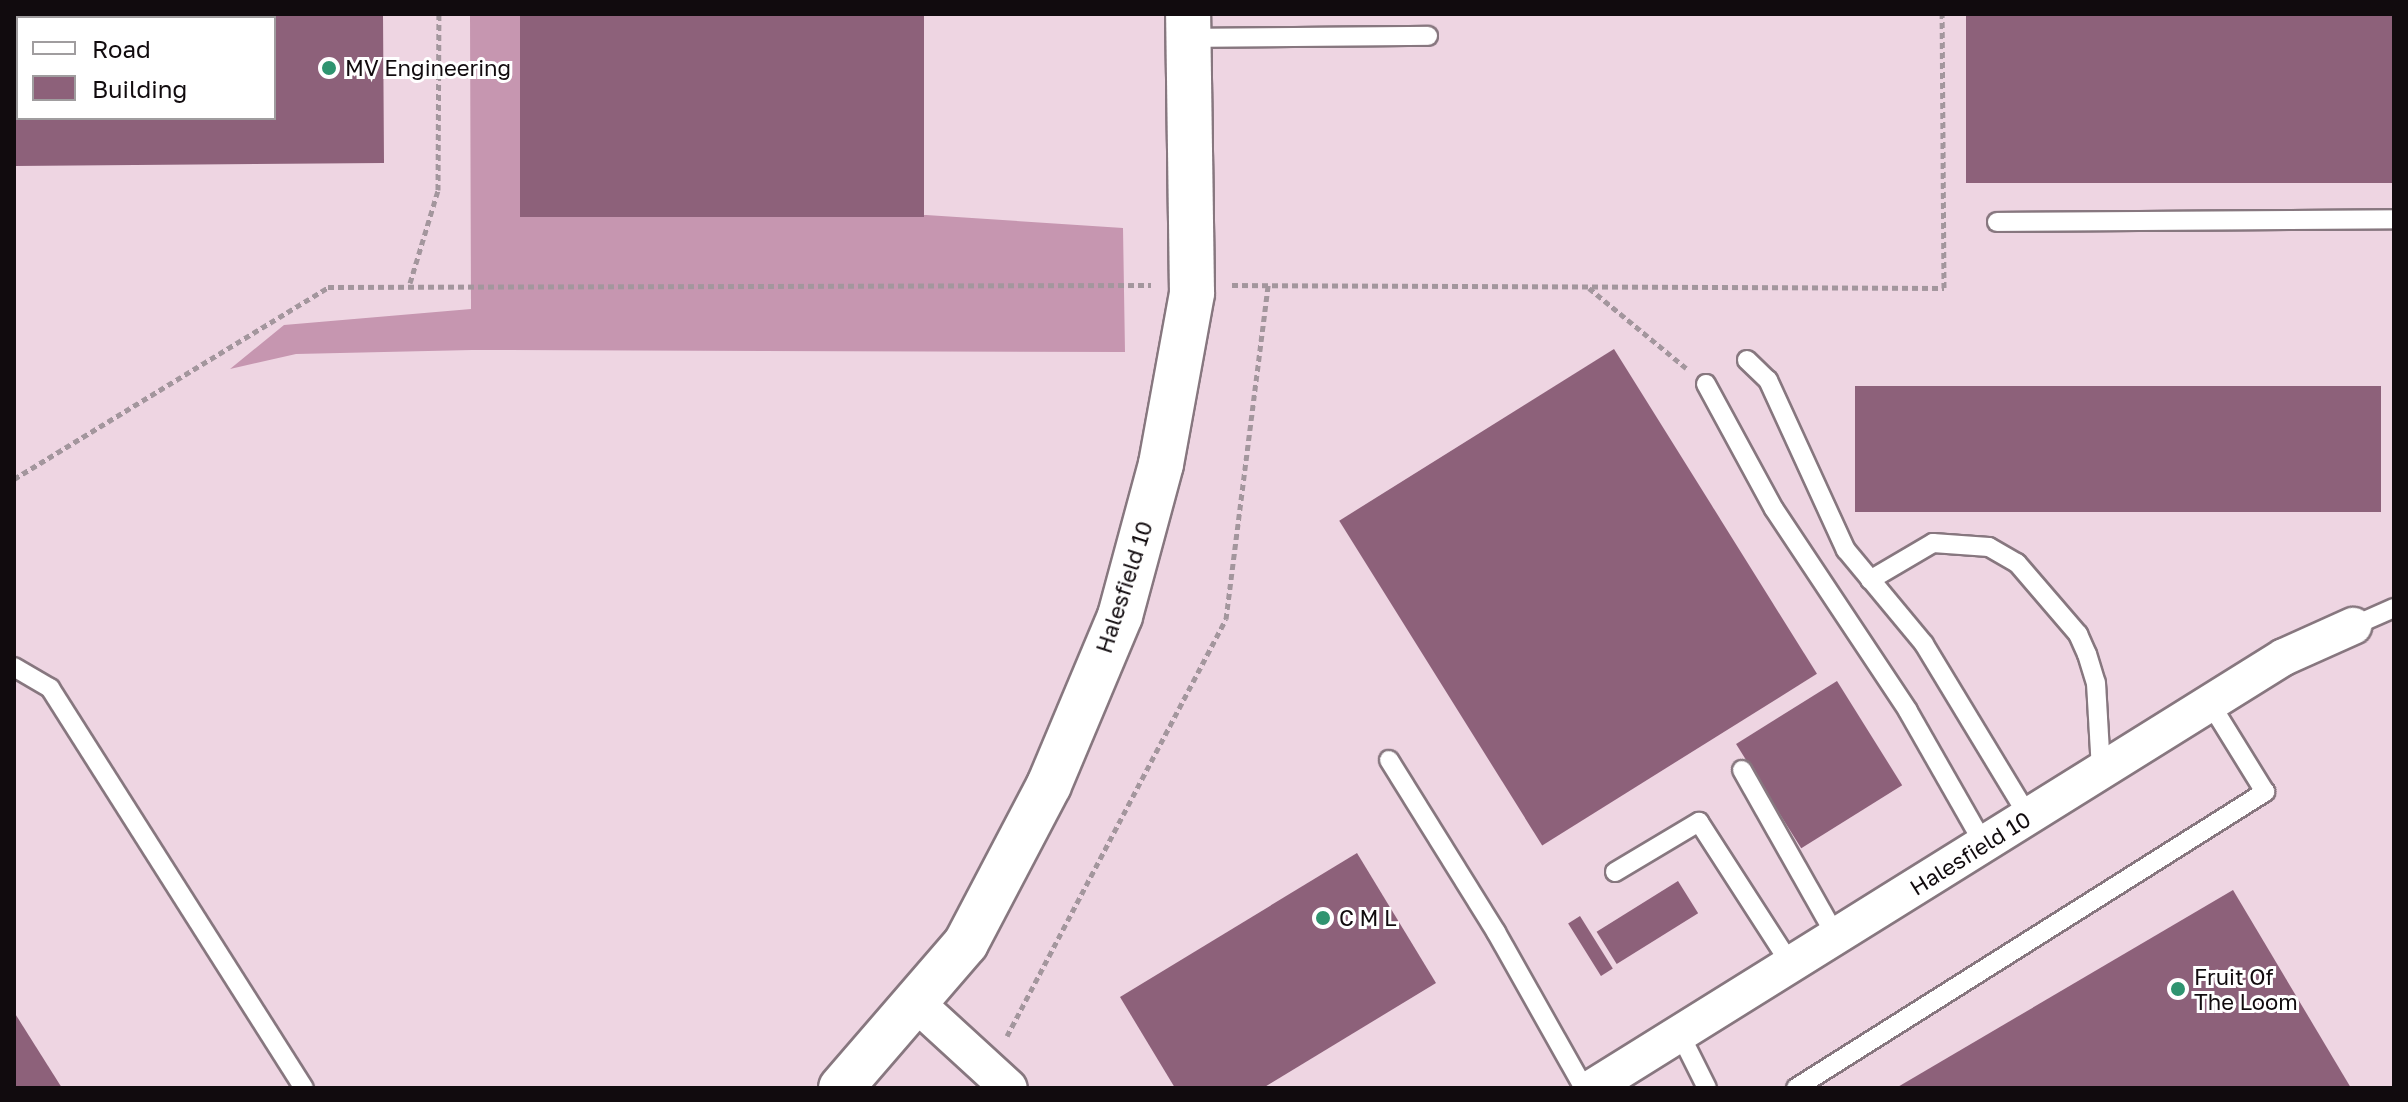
<!DOCTYPE html>
<style>
body{margin:0}
#map{position:relative;width:2408px;height:1102px;overflow:hidden;background:#f4e2eb;font-family:"Golos Text",sans-serif}
div>[style]{position:absolute}
[style*='--x']{left:calc(var(--x)*1px);top:calc(var(--y)*1px);width:calc(var(--w)*1px);rotate:calc(var(--a)*1deg)}
.built>*{inset:0;background:#eed5e2}
.forest>*{inset:0;background:#c696b0}
.building>*{inset:0;background:#8d617a;transform-origin:0 0}
.path>*{height:5px;margin-top:-2.5px;transform-origin:0;background:repeating-linear-gradient(90deg,#a3969d 0 6px,transparent 0 10px)}
.roads{filter:drop-shadow(2px 0 #87777f) drop-shadow(-2px 0 #87777f) drop-shadow(0 2px #87777f) drop-shadow(0 -2px #87777f)}
.service>*{height:18px;margin:-9px;padding:0 9px;transform-origin:9px;border-radius:9px;background:#fff}
.minor>*{height:36px;margin:-18px;padding:0 18px;transform-origin:18px;border-radius:18px;background:#fff}
.tertiary>*{height:44px;margin:-22px;padding:0 22px;transform-origin:22px;border-radius:22px;background:#fff}
.dots>*{width:22px;height:22px;translate:-50% -50%;box-sizing:border-box;border:4px solid #fff;border-radius:50%}
span{translate:-50% -50%;white-space:nowrap;text-align:center;line-height:1.15;-webkit-text-stroke:6px #fff;paint-order:stroke}
.poi-label{font-size:22px;color:#110b0e}
.left{translate:0 -50%;text-align:left}
.street-label{font-size:22px;color:#110b0e}
.frame{position:absolute;inset:0;border:16px solid #110b0e;pointer-events:none}
.legend{position:absolute;left:16px;top:16px;width:260px;height:104px;box-sizing:border-box;background:#fff;border:2px solid #a09d9f;margin:0;padding:10px 14px;list-style:none;font-size:24px;color:#110b0e}
.legend li{display:flex;align-items:center;gap:16px;height:40px}
.legend b{width:40px;border:2px solid #a09d9f}
</style>
<div id="map">
<div class="built">
<i style="clip-path:polygon(evenodd,14px 14px,2394px 14px,2394px 1088px,14px 1088px,14px 14px,18px 18px,274px 18px,274px 118px,18px 118px,18px 18px)"></i>
</div>
<div class="forest">
<i style="clip-path:polygon(470px 14px,520px 14px,521px 217px,926px 215px,1123px 228px,1125px 352px,472px 350px,296px 354px,230px 369px,284px 325px,471px 309px)"></i>
</div>
<div class="building">
<i style="clip-path:polygon(evenodd,14px 14px,383px 14px,384px 163px,14px 166px,14px 14px,18px 18px,274px 18px,274px 118px,18px 118px,18px 18px)"></i>
<i style="left:520px;top:14px;width:404px;height:203px"></i>
<i style="left:1966px;top:14px;width:428px;height:169px"></i>
<i style="left:1614px;top:349px;width:383px;height:324px;rotate:58deg"></i>
<i style="left:1855px;top:386px;width:526px;height:126px"></i>
<i style="left:1837px;top:681px;width:123px;height:119px;rotate:58deg"></i>
<i style="clip-path:polygon(1357px 853px,1436px 983px,1263px 1088px,1175px 1088px,1120px 997px)"></i>
<i style="left:1678px;top:881px;width:38px;height:96px;rotate:58deg"></i>
<i style="clip-path:polygon(2233px 890px,2351px 1088px,1896px 1088px)"></i>
<i style="left:1580px;top:916px;width:62px;height:14px;rotate:58deg"></i>
<i style="clip-path:polygon(14px 1012px,62px 1088px,14px 1088px)"></i>
</div>
<div class="path">
<i style="--x:410;--y:283;--w:97;--a:-73.2"></i>
<i style="--x:438;--y:190;--w:176;--a:-89.7"></i>
<i style="--x:1232;--y:285;--w:712;--a:0.24"></i>
<i style="--x:1944;--y:288;--w:274;--a:-90.4"></i>
<i style="--x:1589;--y:288;--w:126;--a:39.5"></i>
<i style="--x:14;--y:479;--w:368;--a:-31.4"></i>
<i style="--x:328;--y:287;--w:823;--a:-0.14"></i>
<i style="--x:1007;--y:1036;--w:471;--a:-62.3"></i>
<i style="--x:1226;--y:619;--w:337;--a:-82.8"></i>
</div>
<div class="roads">
<div class="service">
<i style="--x:1188;--y:38;--w:240;--a:-0.5"></i>
<i style="--x:1997;--y:222;--w:397;--a:-0.4"></i>
<i style="--x:1747;--y:360;--w:29;--a:44"></i>
<i style="--x:1768;--y:380;--w:187;--a:65.4"></i>
<i style="--x:1846;--y:550;--w:122;--a:50.3"></i>
<i style="--x:1924;--y:644;--w:201;--a:58.8"></i>
<i style="--x:1706;--y:384;--w:142;--a:61.5"></i>
<i style="--x:1774;--y:509;--w:242;--a:56.4"></i>
<i style="--x:1908;--y:711;--w:153;--a:60.3"></i>
<i style="--x:1870;--y:580;--w:73;--a:-30.4"></i>
<i style="--x:1933;--y:543;--w:56;--a:4.1"></i>
<i style="--x:1989;--y:547;--w:32;--a:30"></i>
<i style="--x:2017;--y:563;--w:94;--a:49.3"></i>
<i style="--x:2078;--y:634;--w:22;--a:66"></i>
<i style="--x:2087;--y:654;--w:30;--a:73"></i>
<i style="--x:2096;--y:683;--w:88;--a:86.7"></i>
<i style="--x:2353;--y:626;--w:45;--a:-23.7"></i>
<i style="--x:14;--y:667;--w:42;--a:30.3"></i>
<i style="--x:50;--y:688;--w:474;--a:57.6"></i>
<i style="--x:1389;--y:760;--w:203;--a:58.1"></i>
<i style="--x:1496;--y:932;--w:179;--a:60.6"></i>
<i style="--x:1742;--y:770;--w:191;--a:60.5"></i>
<i style="--x:1615;--y:872;--w:98;--a:-30.8"></i>
<i style="--x:1699;--y:822;--w:170;--a:57.2"></i>
<i style="--x:1680;--y:1034;--w:60;--a:63.4"></i>
<i style="--x:1796;--y:1088;--w:555;--a:-32.26"></i>
<i style="--x:2265;--y:792;--w:105;--a:-121.7"></i>
</div>
<div class="minor">
<i style="--x:915;--y:1002;--w:127;--a:42.5"></i>
<i style="--x:1592;--y:1088;--w:815;--a:-31.92"></i>
<i style="--x:2284;--y:657;--w:76;--a:-24.2"></i>
</div>
<div class="tertiary">
<i style="--x:841;--y:1088;--w:191;--a:-49.2"></i>
<i style="--x:966;--y:943;--w:178;--a:-62.3"></i>
<i style="--x:1049;--y:785;--w:183;--a:-67.2"></i>
<i style="--x:1120;--y:616;--w:157;--a:-74.9"></i>
<i style="--x:1161;--y:464;--w:174;--a:-79.7"></i>
<i style="--x:1192;--y:293;--w:279;--a:-90.8"></i>
</div>
</div>
<div class="dots">
<i style="left:329px;top:68px;background:#2f9470"></i>
<i style="left:1323px;top:918px;background:#2f9470"></i>
<i style="left:2178px;top:989px;background:#2f9470"></i>
</div>
<div class="poi-label">
<span class="left" style="left:345px;top:68px">MV Engineering</span>
<span class="left" style="left:1339px;top:918px">C M L</span>
<span class="left" style="left:2194px;top:989px">Fruit Of<br>The Loom</span>
</div>
<div class="street-label">
<span style="left:1124px;top:587px;rotate:-72deg">Halesfield 10</span>
<span style="left:1970px;top:853px;rotate:-32deg">Halesfield 10</span>
</div>
<div class="frame"></div>
<ul class="legend">
<li><b style="height:10px;background:#fff"></b>Road</li>
<li><b style="height:22px;background:#8d617a"></b>Building</li>
</ul>
</div>
